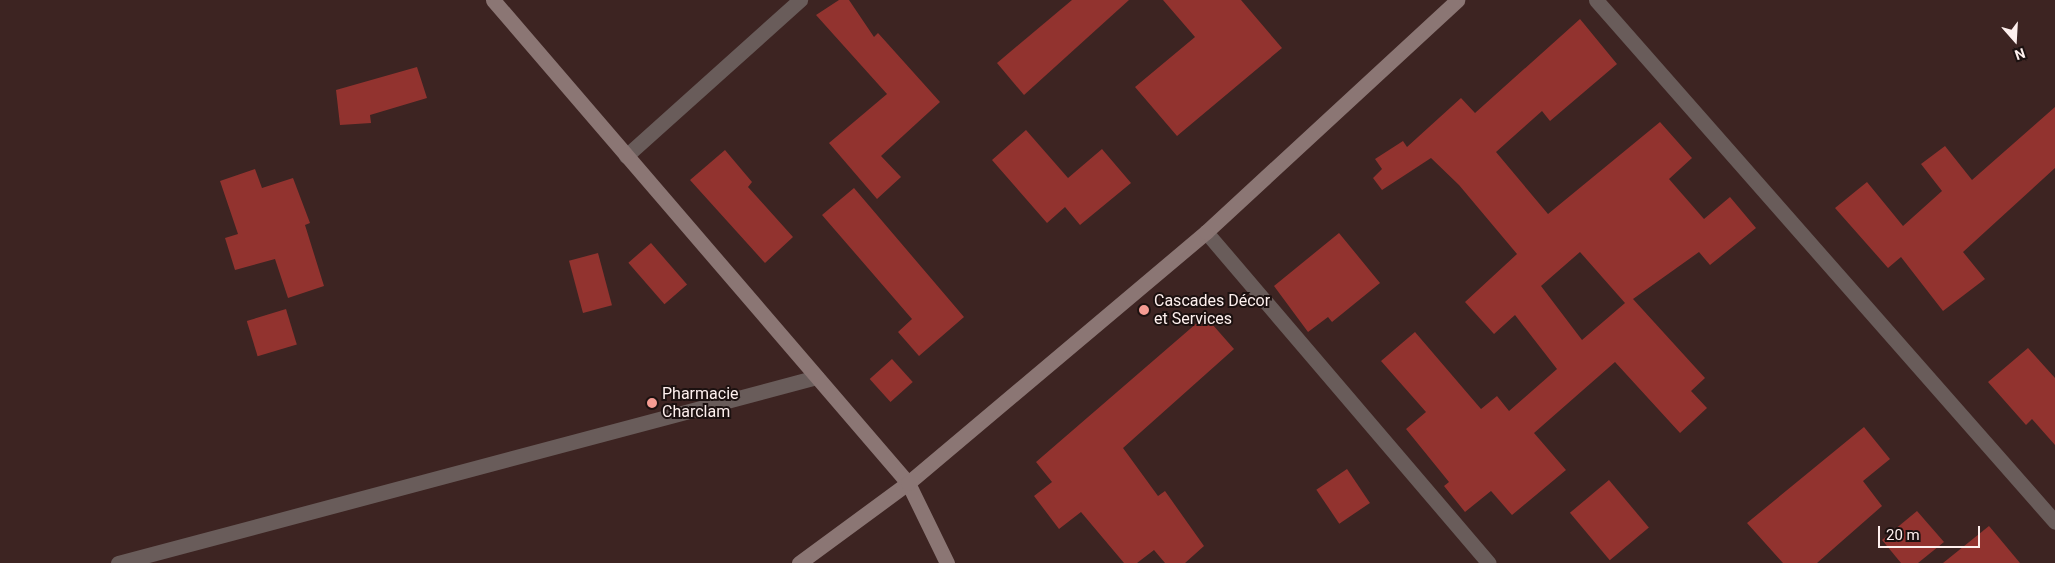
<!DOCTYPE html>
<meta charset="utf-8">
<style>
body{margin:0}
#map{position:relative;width:2055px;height:563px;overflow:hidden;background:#3d2422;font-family:Roboto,sans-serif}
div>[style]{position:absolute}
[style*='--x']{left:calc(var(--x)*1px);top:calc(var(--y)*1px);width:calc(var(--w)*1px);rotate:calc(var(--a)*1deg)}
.building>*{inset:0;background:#92332f;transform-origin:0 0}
.street>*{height:15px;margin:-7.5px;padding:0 7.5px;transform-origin:7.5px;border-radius:7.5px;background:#695c5a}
.secondary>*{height:15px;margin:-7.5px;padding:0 7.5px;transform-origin:7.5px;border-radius:7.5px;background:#8b7674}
.dots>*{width:14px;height:14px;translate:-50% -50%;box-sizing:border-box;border:2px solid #1c1110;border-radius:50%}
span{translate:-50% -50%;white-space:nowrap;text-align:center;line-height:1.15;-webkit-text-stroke:4px #1c1110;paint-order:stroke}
.poi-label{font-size:16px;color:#fef0ee}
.left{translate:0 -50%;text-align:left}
.north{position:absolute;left:1990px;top:15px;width:50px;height:50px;-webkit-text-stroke:4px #1c1110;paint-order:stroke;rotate:161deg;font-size:14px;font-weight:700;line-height:20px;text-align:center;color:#fef0ee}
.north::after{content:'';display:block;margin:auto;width:18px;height:22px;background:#fef0ee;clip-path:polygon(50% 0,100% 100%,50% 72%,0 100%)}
.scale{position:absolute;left:1878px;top:526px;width:102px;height:22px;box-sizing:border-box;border:2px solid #fef0ee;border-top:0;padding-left:6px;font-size:15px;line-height:18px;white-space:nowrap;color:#fef0ee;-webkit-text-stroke:4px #1c1110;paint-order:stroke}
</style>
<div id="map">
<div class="building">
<i style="clip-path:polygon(839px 0,849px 0,874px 37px,878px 33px,940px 102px,881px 156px,901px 177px,877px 199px,829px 143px,887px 94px,816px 15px)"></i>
<i style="clip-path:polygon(1072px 0,1129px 0,1024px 95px,997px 63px)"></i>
<i style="clip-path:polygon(1163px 0,1241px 0,1282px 48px,1177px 136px,1135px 87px,1195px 37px)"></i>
<i style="clip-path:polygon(evenodd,1580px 19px,1617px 64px,1550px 121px,1542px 111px,1496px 152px,1548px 214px,1660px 122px,1692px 158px,1669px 179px,1704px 219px,1730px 197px,1756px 228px,1710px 265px,1699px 252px,1633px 299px,1705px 378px,1691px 391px,1707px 408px,1680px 433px,1615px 362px,1534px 433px,1566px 470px,1512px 515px,1491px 491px,1465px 512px,1444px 486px,1449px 482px,1406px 429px,1426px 412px,1381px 361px,1415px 332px,1481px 409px,1497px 396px,1509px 411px,1557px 369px,1515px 315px,1494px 334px,1465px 302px,1517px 254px,1459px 185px,1431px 158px,1382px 190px,1373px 178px,1382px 169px,1375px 159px,1403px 141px,1407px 147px,1461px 98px,1475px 113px,1580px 19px,1580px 252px,1625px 303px,1582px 340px,1541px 286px,1580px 252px)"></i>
<i style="clip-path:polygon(417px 67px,427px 98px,370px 115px,371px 123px,340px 125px,336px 90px)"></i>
<i style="clip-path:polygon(2055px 107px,2055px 168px,1963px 252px,1985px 279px,1943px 311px,1901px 257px,1888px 268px,1835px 208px,1867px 182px,1903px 226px,1942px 191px,1921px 164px,1945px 146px,1972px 180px)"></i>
<i style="clip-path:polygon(1026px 130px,1068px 178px,1102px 149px,1131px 183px,1080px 225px,1065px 207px,1047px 223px,992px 160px)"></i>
<i style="clip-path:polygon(725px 150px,752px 182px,748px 187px,793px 237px,765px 263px,690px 180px)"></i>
<i style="clip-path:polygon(255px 169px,262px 188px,293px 178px,310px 223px,305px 225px,324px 286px,288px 298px,275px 259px,235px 270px,225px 238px,238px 234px,220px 181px)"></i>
<i style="clip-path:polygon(854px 188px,964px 317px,919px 356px,898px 332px,912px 319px,822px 215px)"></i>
<i style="clip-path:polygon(1339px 233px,1380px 283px,1332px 322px,1328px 317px,1308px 332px,1274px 286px)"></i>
<i style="left:651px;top:243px;width:55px;height:30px;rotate:49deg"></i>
<i style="left:598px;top:253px;width:54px;height:30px;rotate:75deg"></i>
<i style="left:286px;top:309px;width:37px;height:41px;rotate:73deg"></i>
<i style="clip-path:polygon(1205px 316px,1234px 349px,1123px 448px,1158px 496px,1165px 491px,1204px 546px,1185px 563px,1165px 563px,1154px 550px,1137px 563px,1124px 563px,1081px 512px,1059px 529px,1034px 496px,1052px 482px,1036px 462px)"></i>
<i style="clip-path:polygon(2028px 348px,2055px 378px,2055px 445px,2032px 419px,2026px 425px,1988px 382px)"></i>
<i style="left:892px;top:359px;width:31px;height:30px;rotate:48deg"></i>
<i style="clip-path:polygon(1864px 427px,1890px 459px,1863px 481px,1882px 506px,1817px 563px,1783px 563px,1747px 523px)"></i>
<i style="left:1347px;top:469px;width:41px;height:37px;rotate:56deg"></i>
<i style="left:1609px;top:480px;width:62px;height:51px;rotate:50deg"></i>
<i style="clip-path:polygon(1917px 511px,1944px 542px,1918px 563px,1901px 563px,1882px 540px)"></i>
<i style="clip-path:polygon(1989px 526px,2020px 563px,1943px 563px)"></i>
</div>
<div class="street">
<i style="--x:1596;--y:0;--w:695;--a:48.67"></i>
<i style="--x:626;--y:156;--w:234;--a:-41.9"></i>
<i style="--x:1206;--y:232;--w:435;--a:49.5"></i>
<i style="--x:118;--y:563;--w:723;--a:-14.9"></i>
</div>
<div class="secondary">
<i style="--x:493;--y:0;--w:637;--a:49.33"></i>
<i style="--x:908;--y:483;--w:89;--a:64"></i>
<i style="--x:799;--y:563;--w:135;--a:-36.3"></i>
<i style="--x:908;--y:483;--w:390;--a:-40.1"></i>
<i style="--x:1206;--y:232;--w:342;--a:-42.7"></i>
</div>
<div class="dots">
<i style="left:1144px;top:310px;background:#f59c93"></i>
<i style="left:652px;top:403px;background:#f59c93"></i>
</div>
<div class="poi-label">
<span class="left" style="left:1154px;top:310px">Cascades Décor<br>et Services</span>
<span class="left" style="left:662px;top:403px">Pharmacie<br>Charclam</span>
</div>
<div class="north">N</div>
<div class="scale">20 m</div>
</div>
